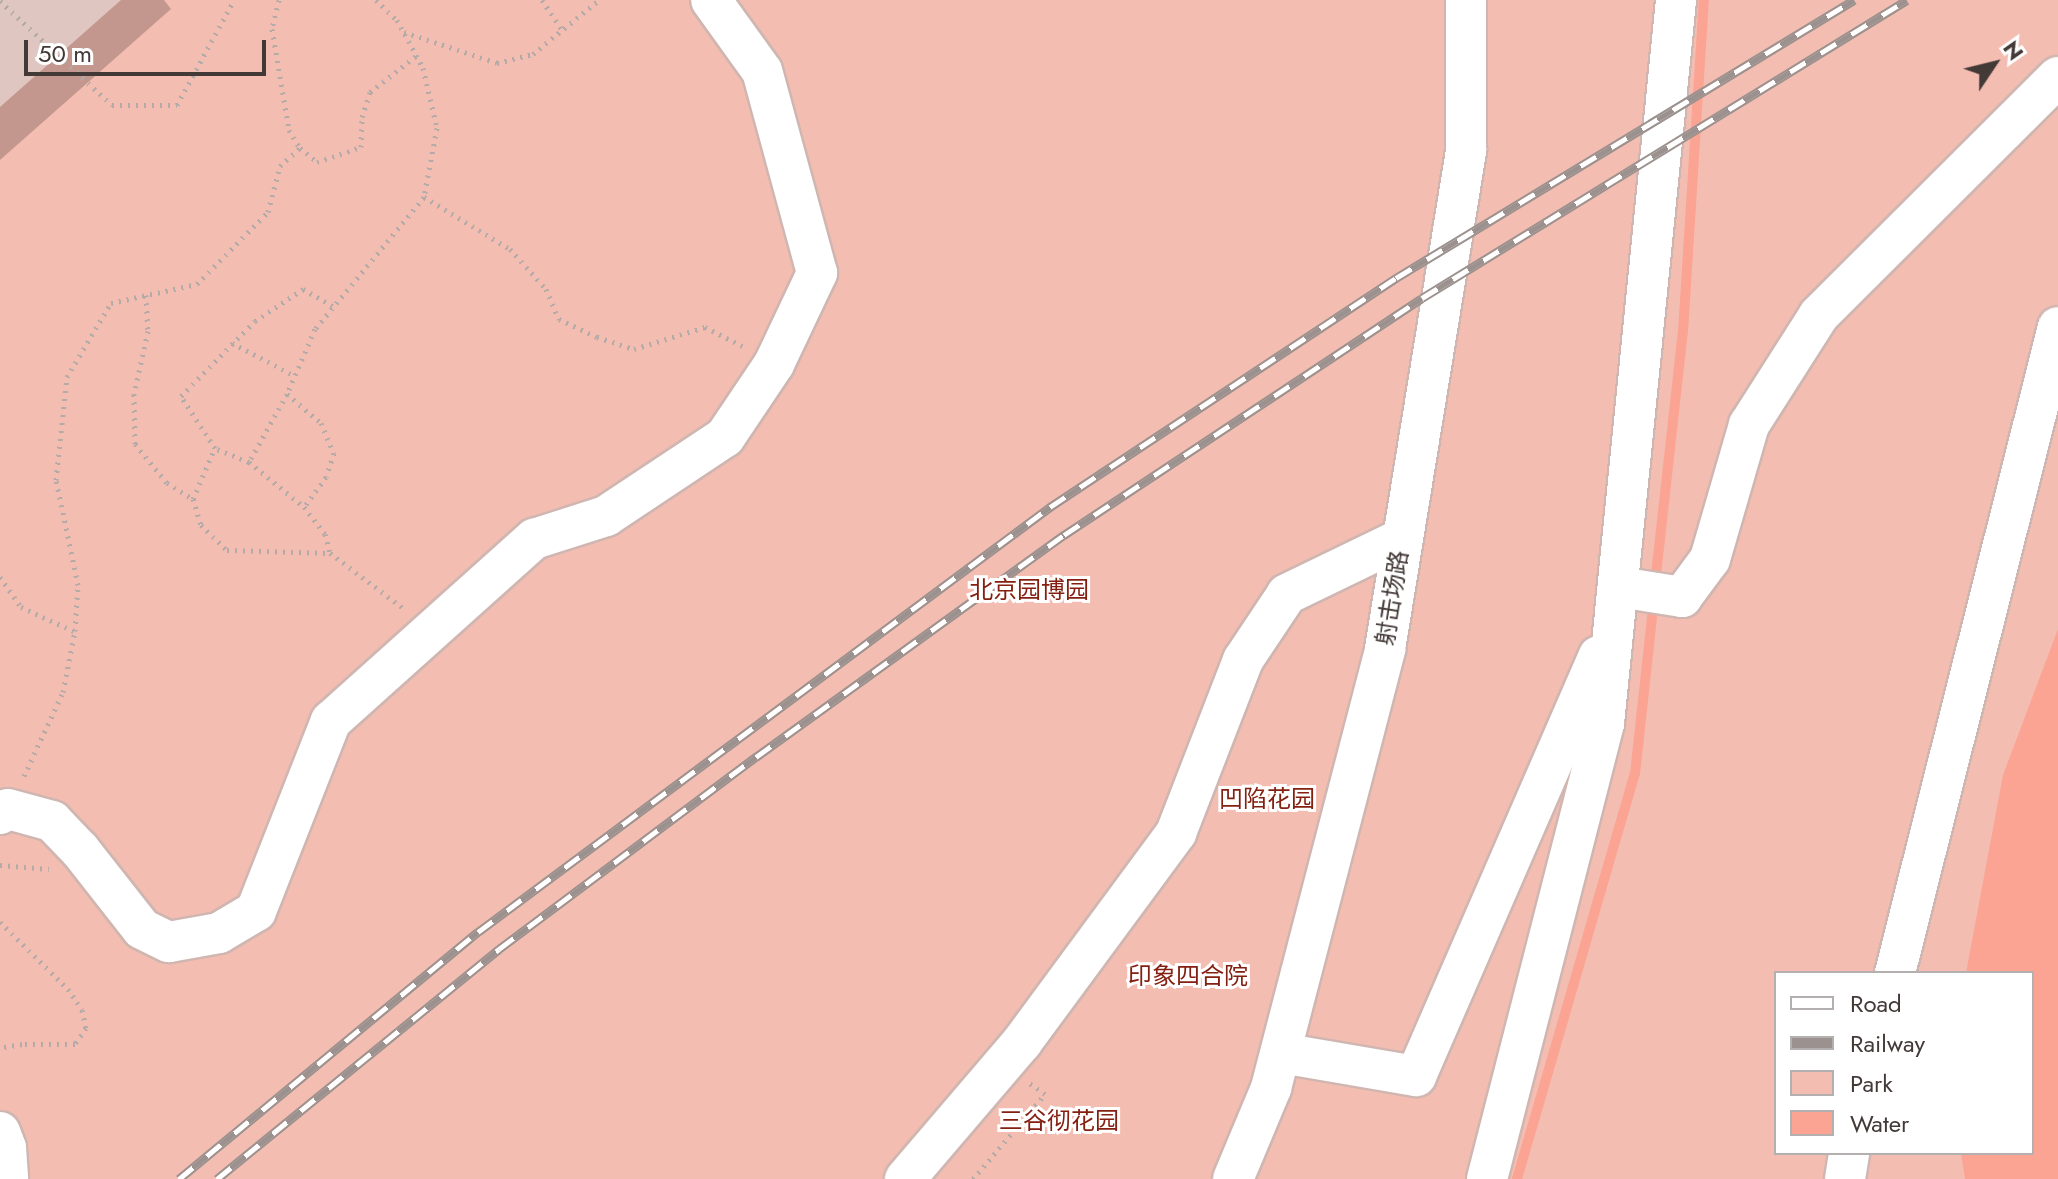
<!DOCTYPE html>
<meta charset="utf-8">
<style>
body{margin:0}
#map{position:relative;width:2058px;height:1179px;overflow:hidden;background:#fcf1ee;font-family:Jost,"Noto Sans SC",sans-serif}
div>[style]{position:absolute}
[style*='--x']{left:calc(var(--x)*1px);top:calc(var(--y)*1px);width:calc(var(--w)*1px);rotate:calc(var(--a)*1deg)}
.green>*{inset:0;background:#f4bdb1}
.water>*{inset:0;background:#fba493}
.shadow>*{inset:0;background:#0003}
.stream>*{height:10px;margin:-5px;padding:0 5px;transform-origin:5px;border-radius:5px;background:#fba493}
.building>*{inset:0;background:#e0c6c1}
.path>*{height:5px;margin-top:-2.5px;transform-origin:0;background:repeating-linear-gradient(90deg,#b4aaa7 0 2px,transparent 0 8px)}
.roads{filter:drop-shadow(2px 0 #d0b6b1) drop-shadow(-2px 0 #d0b6b1) drop-shadow(0 2px #d0b6b1) drop-shadow(0 -2px #d0b6b1)}
.minor>*{height:40px;margin:-20px;padding:0 20px;transform-origin:20px;border-radius:20px;background:#fff}
.rail>*{height:9px;margin-top:-4.5px;transform-origin:0;background:repeating-linear-gradient(90deg,#fff 0 18px,#9b918e 0 36px);box-sizing:border-box;border-block:2px solid #9b918e}
span{translate:-50% -50%;white-space:nowrap;text-align:center;line-height:1.15;-webkit-text-stroke:6px #fff;paint-order:stroke}
.park-label{font-size:24px;color:#842011}
.street-label{font-size:24px;color:#433937}
.legend{position:absolute;left:1774px;top:971px;width:260px;height:184px;box-sizing:border-box;background:#fff;border:2px solid #b4b0af;margin:0;padding:10px 14px;list-style:none;font-size:24px;color:#433937}
.legend li{display:flex;align-items:center;gap:16px;height:40px}
.legend b{width:40px;border:2px solid #b4b0af}
.north{position:absolute;left:1954px;top:24px;width:80px;height:80px;-webkit-text-stroke:6px #fff;paint-order:stroke;rotate:55deg;font-size:22px;font-weight:700;line-height:32px;text-align:center;color:#433937}
.north::after{content:'';display:block;margin:auto;width:28px;height:36px;background:#433937;clip-path:polygon(50% 0,100% 100%,50% 72%,0 100%)}
.scale{position:absolute;left:24px;top:40px;width:242px;height:36px;box-sizing:border-box;border:4px solid #433937;border-top:0;padding-left:10px;font-size:24px;line-height:28px;white-space:nowrap;color:#433937;-webkit-text-stroke:6px #fff;paint-order:stroke}
</style>
<div id="map">
<div class="green">
<i style="clip-path:polygon(evenodd,0 0,2058px 0,2058px 1179px,0 1179px,0 0,1776px 973px,2032px 973px,2032px 1153px,1776px 1153px,1776px 973px)"></i>
</div>
<div class="water">
<i style="clip-path:polygon(2058px 629px,2058px 1179px,1965px 1179px,1961px 1153px,2032px 1153px,2032px 973px,1966px 973px,2003px 775px)"></i>
</div>
<div class="shadow">
<i style="clip-path:polygon(0 0,164px 0,171px 9px,0 160px)"></i>
</div>
<div class="stream">
<i style="--x:1655;--y:584;--w:254;--a:-83.7"></i>
<i style="--x:1683;--y:332;--w:333;--a:-86.4"></i>
<i style="--x:1517;--y:1179;--w:422;--a:-73.8"></i>
<i style="--x:1635;--y:774;--w:175;--a:-83.8"></i>
</div>
<div class="building">
<i style="clip-path:polygon(0 0,121px 0,0 107px)"></i>
</div>
<div class="path">
<i style="--x:279;--y:0;--w:30;--a:104"></i>
<i style="--x:272;--y:29;--w:102;--a:80.4"></i>
<i style="--x:289;--y:130;--w:21;--a:59"></i>
<i style="--x:300;--y:148;--w:22;--a:39"></i>
<i style="--x:317;--y:162;--w:46;--a:-18.8"></i>
<i style="--x:361;--y:147;--w:30;--a:-88"></i>
<i style="--x:362;--y:117;--w:26;--a:-72"></i>
<i style="--x:370;--y:92;--w:58;--a:-38"></i>
<i style="--x:376;--y:0;--w:29;--a:44"></i>
<i style="--x:397;--y:20;--w:55;--a:61.6"></i>
<i style="--x:423;--y:68;--w:62;--a:76.9"></i>
<i style="--x:437;--y:128;--w:70;--a:100.7"></i>
<i style="--x:424;--y:197;--w:171;--a:129.5"></i>
<i style="--x:315;--y:329;--w:71;--a:113.3"></i>
<i style="--x:287;--y:394;--w:78;--a:119.2"></i>
<i style="--x:249;--y:462;--w:71;--a:39.3"></i>
<i style="--x:304;--y:507;--w:34;--a:52"></i>
<i style="--x:325;--y:534;--w:20;--a:75"></i>
<i style="--x:330;--y:553;--w:91;--a:37"></i>
<i style="--x:542;--y:0;--w:36;--a:56"></i>
<i style="--x:0;--y:1;--w:153;--a:42.9"></i>
<i style="--x:112;--y:105;--w:65;--a:0"></i>
<i style="--x:177;--y:105;--w:119;--a:-61.5"></i>
<i style="--x:404;--y:32;--w:98;--a:18.4"></i>
<i style="--x:497;--y:63;--w:37;--a:-14"></i>
<i style="--x:533;--y:54;--w:85;--a:-39.3"></i>
<i style="--x:424;--y:197;--w:100;--a:31.2"></i>
<i style="--x:510;--y:249;--w:54;--a:48"></i>
<i style="--x:546;--y:289;--w:33;--a:67"></i>
<i style="--x:559;--y:319;--w:42;--a:25.3"></i>
<i style="--x:597;--y:337;--w:39;--a:18"></i>
<i style="--x:634;--y:349;--w:74;--a:-17.2"></i>
<i style="--x:705;--y:327;--w:44;--a:27.1"></i>
<i style="--x:146;--y:295;--w:36;--a:87"></i>
<i style="--x:148;--y:331;--w:65;--a:102.5"></i>
<i style="--x:134;--y:394;--w:50;--a:88.9"></i>
<i style="--x:135;--y:444;--w:50;--a:50.6"></i>
<i style="--x:167;--y:483;--w:31;--a:32"></i>
<i style="--x:193;--y:499;--w:27;--a:73"></i>
<i style="--x:201;--y:525;--w:36;--a:44"></i>
<i style="--x:227;--y:550;--w:103;--a:1.7"></i>
<i style="--x:232;--y:343;--w:71;--a:27.6"></i>
<i style="--x:287;--y:394;--w:45;--a:40.5"></i>
<i style="--x:321;--y:423;--w:33;--a:67"></i>
<i style="--x:334;--y:453;--w:25;--a:108"></i>
<i style="--x:326;--y:477;--w:37;--a:126"></i>
<i style="--x:249;--y:462;--w:37;--a:-158"></i>
<i style="--x:215;--y:448;--w:62;--a:-123.2"></i>
<i style="--x:181;--y:396;--w:105;--a:-45.4"></i>
<i style="--x:255;--y:321;--w:58;--a:-33.7"></i>
<i style="--x:303;--y:289;--w:34;--a:30"></i>
<i style="--x:193;--y:499;--w:56;--a:-66.7"></i>
<i style="--x:0;--y:577;--w:37;--a:55"></i>
<i style="--x:21;--y:607;--w:58;--a:24.4"></i>
<i style="--x:24;--y:776;--w:93;--a:-65.1"></i>
<i style="--x:63;--y:692;--w:62;--a:-78.9"></i>
<i style="--x:75;--y:631;--w:46;--a:-86.3"></i>
<i style="--x:78;--y:585;--w:107;--a:-101.8"></i>
<i style="--x:56;--y:480;--w:104;--a:-83.9"></i>
<i style="--x:67;--y:377;--w:86;--a:-59.3"></i>
<i style="--x:111;--y:303;--w:88;--a:-12.5"></i>
<i style="--x:197;--y:284;--w:101;--a:-45.4"></i>
<i style="--x:268;--y:212;--w:48;--a:-75.4"></i>
<i style="--x:280;--y:166;--w:27;--a:-42"></i>
<i style="--x:0;--y:865;--w:49;--a:4.7"></i>
<i style="--x:0;--y:922;--w:95;--a:44.6"></i>
<i style="--x:68;--y:989;--w:25;--a:56"></i>
<i style="--x:82;--y:1010;--w:18;--a:77"></i>
<i style="--x:86;--y:1028;--w:19;--a:125"></i>
<i style="--x:75;--y:1044;--w:53;--a:180"></i>
<i style="--x:22;--y:1044;--w:22;--a:170"></i>
<i style="--x:973;--y:1179;--w:111;--a:-49.7"></i>
<i style="--x:1045;--y:1094;--w:19;--a:-145"></i>
</div>
<div class="roads">
<div class="minor">
<i style="--x:1619;--y:587;--w:64;--a:9"></i>
<i style="--x:1682;--y:597;--w:47;--a:-53.6"></i>
<i style="--x:1710;--y:559;--w:140;--a:-73.8"></i>
<i style="--x:1749;--y:425;--w:130;--a:-57.5"></i>
<i style="--x:1819;--y:315;--w:337;--a:-44.9"></i>
<i style="--x:0;--y:814;--w:9;--a:-32"></i>
<i style="--x:8;--y:809;--w:46;--a:15.3"></i>
<i style="--x:52;--y:821;--w:40;--a:46"></i>
<i style="--x:80;--y:850;--w:100;--a:51.9"></i>
<i style="--x:142;--y:929;--w:30;--a:26"></i>
<i style="--x:169;--y:942;--w:51;--a:-10.2"></i>
<i style="--x:219;--y:933;--w:43;--a:-30.7"></i>
<i style="--x:256;--y:911;--w:204;--a:-68.5"></i>
<i style="--x:331;--y:721;--w:273;--a:-41.9"></i>
<i style="--x:534;--y:539;--w:76;--a:-17.7"></i>
<i style="--x:606;--y:516;--w:143;--a:-33.6"></i>
<i style="--x:725;--y:437;--w:88;--a:-56.1"></i>
<i style="--x:774;--y:364;--w:101;--a:-64.7"></i>
<i style="--x:817;--y:273;--w:209;--a:-105.2"></i>
<i style="--x:762;--y:71;--w:87;--a:-125.7"></i>
<i style="--x:1895;--y:973;--w:666;--a:-75.84"></i>
<i style="--x:1281;--y:1053;--w:137;--a:9.7"></i>
<i style="--x:1416;--y:1076;--w:458;--a:-66.5"></i>
<i style="--x:0;--y:1132;--w:17;--a:69"></i>
<i style="--x:6;--y:1148;--w:31;--a:86"></i>
<i style="--x:905;--y:1179;--w:180;--a:-49.5"></i>
<i style="--x:1022;--y:1042;--w:260;--a:-53.6"></i>
<i style="--x:1176;--y:833;--w:186;--a:-68.8"></i>
<i style="--x:1243;--y:660;--w:79;--a:-56.3"></i>
<i style="--x:1287;--y:594;--w:127;--a:-25.8"></i>
<i style="--x:1233;--y:1179;--w:99;--a:-67.3"></i>
<i style="--x:1271;--y:1088;--w:454;--a:-75.4"></i>
<i style="--x:1385;--y:649;--w:505;--a:-80.76"></i>
<i style="--x:1466;--y:151;--w:151;--a:-90"></i>
<i style="--x:1487;--y:1179;--w:471;--a:-75.6"></i>
<i style="--x:1604;--y:723;--w:727;--a:-84.31"></i>
<i style="--x:1845;--y:1179;--w:26;--a:-81"></i>
</div>
</div>
<div class="rail">
<i style="--x:179;--y:1179;--w:388;--a:-39.6"></i>
<i style="--x:478;--y:932;--w:713;--a:-36.61"></i>
<i style="--x:1050;--y:507;--w:415;--a:-33.5"></i>
<i style="--x:1396;--y:278;--w:536;--a:-31.26"></i>
<i style="--x:217;--y:1179;--w:364;--a:-39.2"></i>
<i style="--x:499;--y:949;--w:321;--a:-36.8"></i>
<i style="--x:756;--y:757;--w:380;--a:-35.8"></i>
<i style="--x:1064;--y:535;--w:429;--a:-33.5"></i>
<i style="--x:1422;--y:298;--w:569;--a:-31.57"></i>
</div>
<div class="park-label">
<span style="left:1029px;top:590px">北京园博园</span>
<span style="left:1267px;top:799px">凹陷花园</span>
<span style="left:1188px;top:976px">印象四合院</span>
<span style="left:1059px;top:1121px">三谷彻花园</span>
</div>
<div class="street-label">
<span style="left:1392px;top:598px;rotate:-81deg">射击场路</span>
</div>
<ul class="legend">
<li><b style="height:10px;background:#fff"></b>Road</li>
<li><b style="height:10px;background:#9b918e"></b>Railway</li>
<li><b style="height:22px;background:#f4bdb1"></b>Park</li>
<li><b style="height:22px;background:#fba493"></b>Water</li>
</ul>
<div class="north">N</div>
<div class="scale">50 m</div>
</div>
